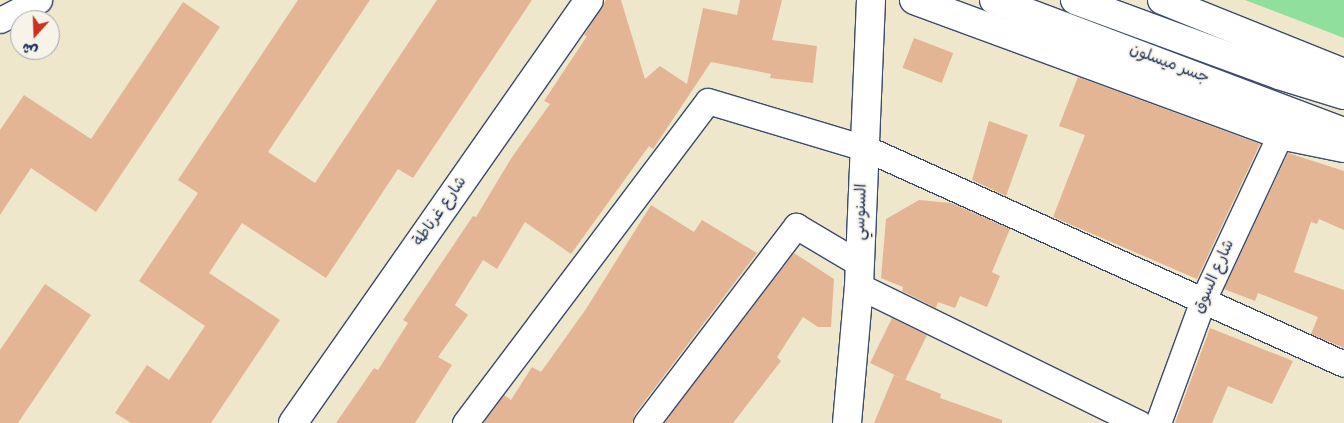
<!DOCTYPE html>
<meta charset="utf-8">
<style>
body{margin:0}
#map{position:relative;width:1344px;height:423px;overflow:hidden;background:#eee7cb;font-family:Dekko,"Playpen Sans Arabic",sans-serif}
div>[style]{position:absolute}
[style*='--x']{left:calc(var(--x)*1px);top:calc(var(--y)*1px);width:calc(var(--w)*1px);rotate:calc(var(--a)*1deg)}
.green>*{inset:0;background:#91df9c}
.building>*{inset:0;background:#e4b594;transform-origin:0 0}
.roads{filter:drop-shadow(1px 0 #3b4b6e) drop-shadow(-1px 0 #3b4b6e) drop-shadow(0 1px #3b4b6e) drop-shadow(0 -1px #3b4b6e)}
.street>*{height:25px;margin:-12.5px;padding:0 12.5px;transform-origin:12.5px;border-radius:12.5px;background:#fff}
.secondary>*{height:28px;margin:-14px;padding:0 14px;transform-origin:14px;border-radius:14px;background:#fff}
.primary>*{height:28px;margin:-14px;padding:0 14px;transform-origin:14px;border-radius:14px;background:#fff}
span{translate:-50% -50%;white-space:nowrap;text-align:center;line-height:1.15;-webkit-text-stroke:4px #f7f3e8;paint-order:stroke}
.street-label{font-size:16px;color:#1b2f5e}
.north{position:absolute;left:10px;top:10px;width:50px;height:50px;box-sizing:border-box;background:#f7f3e8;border:1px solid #9fa5b1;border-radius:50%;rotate:200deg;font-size:14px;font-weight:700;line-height:20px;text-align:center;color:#1b2f5e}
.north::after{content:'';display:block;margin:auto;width:18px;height:22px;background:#c8321e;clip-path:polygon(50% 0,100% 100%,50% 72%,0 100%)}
</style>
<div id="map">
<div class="green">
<i style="clip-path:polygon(1245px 0,1344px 0,1344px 38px)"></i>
</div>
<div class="building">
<i style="clip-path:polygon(298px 0,370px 0,268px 152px,315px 183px,437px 0,532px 0,413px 178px,398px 169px,326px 278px,242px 223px,209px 273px,280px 320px,211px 423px,131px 423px,115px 413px,147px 365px,169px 380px,205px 326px,139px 281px,198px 193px,178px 180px)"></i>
<i style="clip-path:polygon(606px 0,621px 0,645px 79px,660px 66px,687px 84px,703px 8px,737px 15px,740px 0,782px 0,772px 40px,817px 46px,813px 83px,770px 78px,771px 74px,711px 62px,653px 149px,649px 146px,571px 254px,525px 222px,497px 269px,483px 260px,455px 305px,468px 315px,438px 357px,452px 365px,415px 423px,336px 423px,374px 368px,378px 370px,408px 323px,403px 320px,473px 216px,476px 217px,512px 157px,550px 104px,544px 101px,587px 36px,584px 35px)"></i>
<i style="clip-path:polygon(183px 2px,220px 27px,96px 212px,31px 168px,0 215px,0 130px,24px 95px,91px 139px)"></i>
<i style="left:914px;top:38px;width:42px;height:32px;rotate:21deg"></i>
<i style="clip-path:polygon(1078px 77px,1260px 144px,1197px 279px,1053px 217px,1085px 135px,1059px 126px)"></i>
<i style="clip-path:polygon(989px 121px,1028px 135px,1006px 196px,972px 180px)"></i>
<i style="clip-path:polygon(1288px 153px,1344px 171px,1344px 230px,1319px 219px,1317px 224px,1311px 222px,1294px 272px,1344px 290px,1344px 348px,1311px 334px,1318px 317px,1258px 293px,1255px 301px,1224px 289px)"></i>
<i style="clip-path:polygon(919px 200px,951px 203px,1010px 229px,992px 272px,1000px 276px,987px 307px,960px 296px,955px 308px,938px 302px,936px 308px,902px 291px,903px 287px,881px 278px,886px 219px)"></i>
<i style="clip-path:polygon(651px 205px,694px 232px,702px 220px,757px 253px,635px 414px,632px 423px,483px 423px,504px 395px,511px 400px,532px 367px,541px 372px,586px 309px)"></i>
<i style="clip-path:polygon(794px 253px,834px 279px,831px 327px,818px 327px,803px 317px,777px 357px,781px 361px,733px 423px,664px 423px)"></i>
<i style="clip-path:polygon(45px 284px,91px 315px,18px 423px,0 423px,0 350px)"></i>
<i style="left:892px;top:318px;width:39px;height:50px;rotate:26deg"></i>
<i style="clip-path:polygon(1210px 328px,1293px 361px,1272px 404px,1228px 386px,1212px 423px,1175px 423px)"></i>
<i style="clip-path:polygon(894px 375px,941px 394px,940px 398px,1002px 420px,1002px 423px,874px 423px)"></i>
</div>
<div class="roads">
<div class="street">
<i style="--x:0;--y:20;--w:44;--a:-27.1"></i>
<i style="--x:859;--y:286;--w:312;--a:26.1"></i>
<i style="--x:465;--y:423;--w:403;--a:-53"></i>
<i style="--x:708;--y:101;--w:164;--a:16.7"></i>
<i style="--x:865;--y:148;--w:525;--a:24.27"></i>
<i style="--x:646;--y:423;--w:248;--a:-52.7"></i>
<i style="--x:796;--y:226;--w:74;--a:30.7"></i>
<i style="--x:1158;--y:423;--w:131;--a:-69.9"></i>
<i style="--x:1203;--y:300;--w:182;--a:-65"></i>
</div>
<div class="secondary">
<i style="--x:914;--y:0;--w:390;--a:20.2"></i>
<i style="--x:1280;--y:135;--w:65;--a:11.5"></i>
<i style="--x:1162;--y:0;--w:196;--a:21.9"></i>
<i style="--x:293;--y:423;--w:516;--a:-55.02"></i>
<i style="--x:847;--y:423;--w:138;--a:-85"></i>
<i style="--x:859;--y:286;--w:286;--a:-87.6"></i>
</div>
<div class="primary">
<i style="--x:994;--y:0;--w:374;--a:20.7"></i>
<i style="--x:1075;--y:0;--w:217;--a:20.2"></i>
<i style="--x:1279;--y:75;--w:68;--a:17.1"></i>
</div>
</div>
<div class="street-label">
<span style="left:1169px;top:65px;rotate:21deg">جسر ميسلون</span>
<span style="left:441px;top:212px;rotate:-55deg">شارع غرناطة</span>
<span style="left:862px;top:212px;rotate:-88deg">السنوسي</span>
<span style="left:1215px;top:277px;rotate:-66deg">شارع السوق</span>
</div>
<div class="north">ش</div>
</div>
